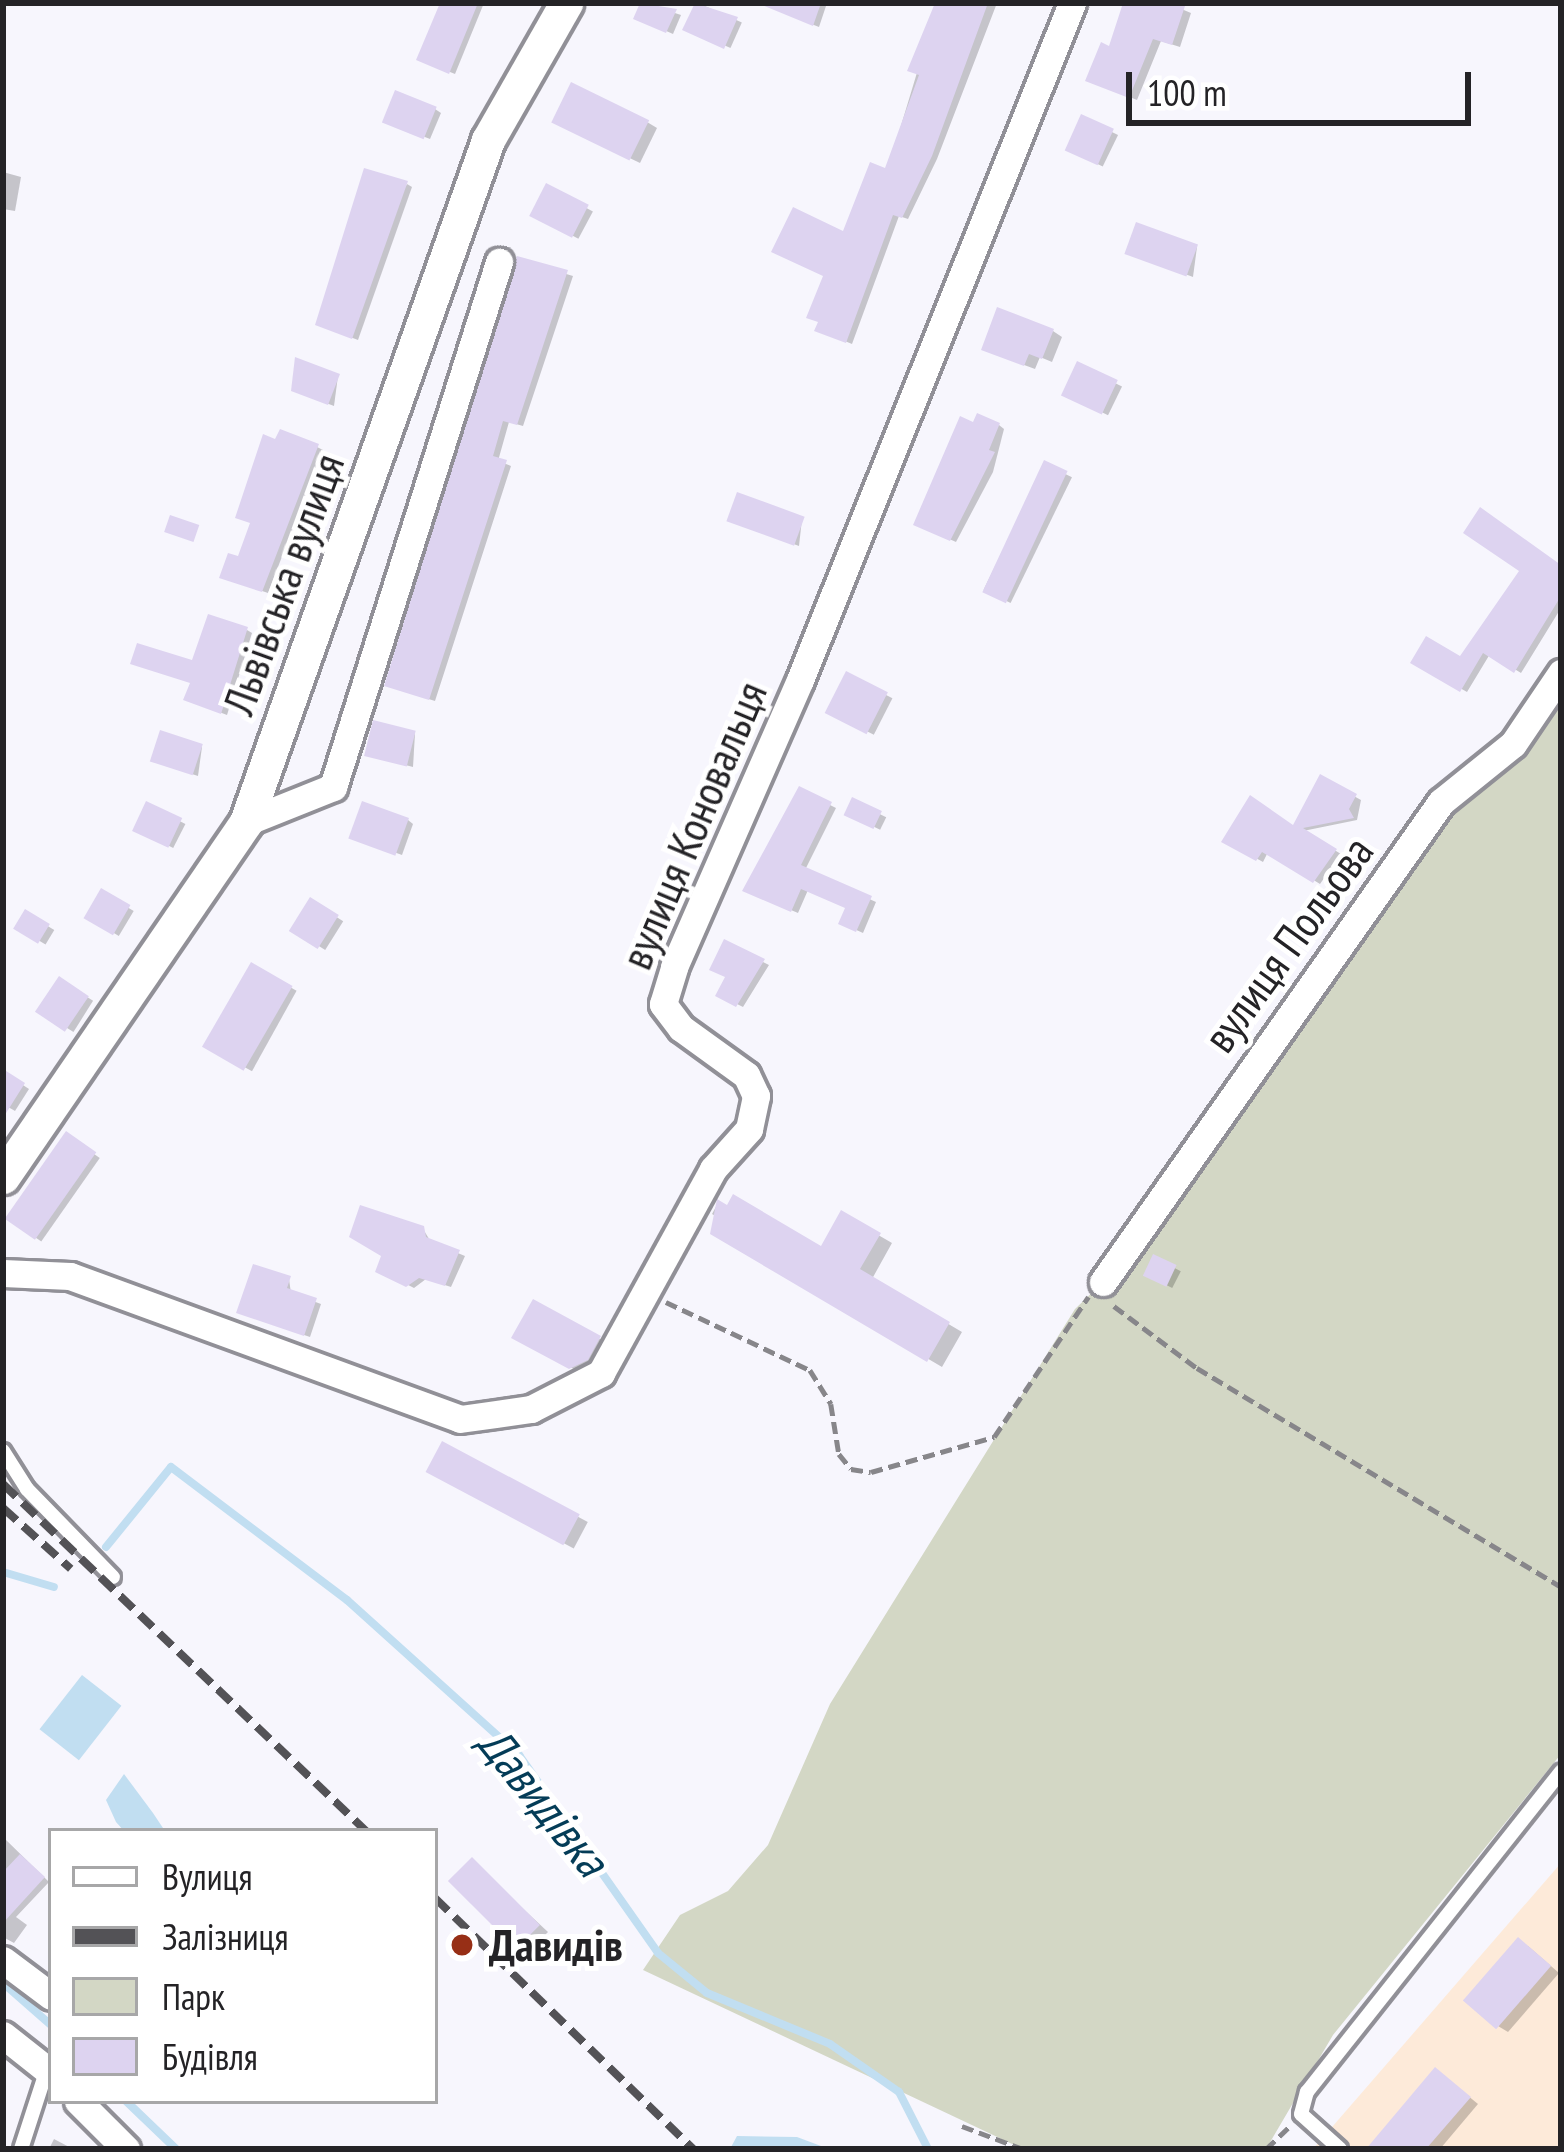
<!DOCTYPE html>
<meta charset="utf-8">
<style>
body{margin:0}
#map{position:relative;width:1564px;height:2152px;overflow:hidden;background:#f7f6fd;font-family:"PT Sans Narrow",sans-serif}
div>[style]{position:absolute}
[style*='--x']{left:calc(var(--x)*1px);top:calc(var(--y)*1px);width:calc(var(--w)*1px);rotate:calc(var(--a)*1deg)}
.industrial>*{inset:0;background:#fdead9}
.green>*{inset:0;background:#d3d7c5}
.water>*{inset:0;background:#c1def1;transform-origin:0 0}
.shadow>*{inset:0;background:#0003;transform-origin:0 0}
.stream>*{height:8px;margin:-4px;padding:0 4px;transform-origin:4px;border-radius:4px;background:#c1def1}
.building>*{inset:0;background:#ddd3f0;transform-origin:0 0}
.path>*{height:4.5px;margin-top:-2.25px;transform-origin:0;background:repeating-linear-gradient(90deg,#87868a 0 12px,transparent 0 18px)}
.roads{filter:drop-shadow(3px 0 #919097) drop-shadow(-3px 0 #919097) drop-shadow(0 3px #919097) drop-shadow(0 -3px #919097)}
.service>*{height:14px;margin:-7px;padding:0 7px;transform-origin:7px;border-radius:7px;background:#fff}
.minor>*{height:27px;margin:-13.5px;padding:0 13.5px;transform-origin:13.5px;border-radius:13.5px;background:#fff}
.tertiary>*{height:33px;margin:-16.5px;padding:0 16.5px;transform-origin:16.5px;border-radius:16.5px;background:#fff}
.rail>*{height:8px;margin-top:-4px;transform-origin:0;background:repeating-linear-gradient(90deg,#535256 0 18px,transparent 0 27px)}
.dots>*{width:33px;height:33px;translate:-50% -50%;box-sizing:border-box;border:6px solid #fff;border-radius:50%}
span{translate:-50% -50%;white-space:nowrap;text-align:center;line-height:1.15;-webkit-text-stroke:10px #fff;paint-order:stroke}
.street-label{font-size:45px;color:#242326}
.poi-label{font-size:45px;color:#242326;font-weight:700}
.left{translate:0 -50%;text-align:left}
.water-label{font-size:48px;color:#043c57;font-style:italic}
.frame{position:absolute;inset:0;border:6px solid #242326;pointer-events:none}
.legend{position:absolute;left:48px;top:1828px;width:390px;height:276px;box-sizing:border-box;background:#fff;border:3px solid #a7a7a8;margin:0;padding:15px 21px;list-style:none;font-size:36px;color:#242326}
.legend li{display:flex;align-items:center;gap:24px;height:60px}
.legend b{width:60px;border:3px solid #a7a7a8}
.scale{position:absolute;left:1126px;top:72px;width:345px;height:54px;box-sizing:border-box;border:6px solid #242326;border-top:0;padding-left:15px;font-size:36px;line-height:42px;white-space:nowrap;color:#242326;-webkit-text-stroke:9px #fff;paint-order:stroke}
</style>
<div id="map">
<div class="industrial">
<i style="clip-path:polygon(1561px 1863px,1561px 2149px,1313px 2149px)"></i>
</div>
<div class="green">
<i style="clip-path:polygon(1561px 673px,1561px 1754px,1333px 2035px,1266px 2149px,1023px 2149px,643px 1970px,680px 1915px,728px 1891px,768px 1845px,830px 1704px,1075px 1309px,1103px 1282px,1362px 915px)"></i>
</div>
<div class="water">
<i style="left:82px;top:1675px;width:50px;height:69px;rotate:38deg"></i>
<i style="clip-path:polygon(124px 1774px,153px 1813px,165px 1831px,124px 1831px,116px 1822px,106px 1800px)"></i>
<i style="clip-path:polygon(737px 2136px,797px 2137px,829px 2149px,730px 2149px)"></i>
</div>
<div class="shadow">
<i style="clip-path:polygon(445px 3px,484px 3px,455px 74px,425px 62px)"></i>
<i style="clip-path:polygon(644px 3px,681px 15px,673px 34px,637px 18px)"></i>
<i style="left:698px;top:3px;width:48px;height:28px;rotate:24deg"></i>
<i style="clip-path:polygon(794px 3px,827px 3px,819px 27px,796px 18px)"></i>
<i style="clip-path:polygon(938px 3px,997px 3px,937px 159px,908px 219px,899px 216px,852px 344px,823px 332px,845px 235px,887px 172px)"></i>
<i style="clip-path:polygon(1127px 3px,1167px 3px,1191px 13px,1180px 47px,1161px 41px,1137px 100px,1097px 84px)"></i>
<i style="clip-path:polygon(435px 109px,441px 113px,430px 139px,392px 124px)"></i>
<i style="left:1083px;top:118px;width:39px;height:35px;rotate:26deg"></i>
<i style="clip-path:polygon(647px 122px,657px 128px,640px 163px,565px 127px)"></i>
<i style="clip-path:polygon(3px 172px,21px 177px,15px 211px,3px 209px)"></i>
<i style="clip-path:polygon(407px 184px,412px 187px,358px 340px,324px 327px)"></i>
<i style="left:547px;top:187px;width:52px;height:31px;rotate:28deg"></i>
<i style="clip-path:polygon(1197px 247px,1193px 277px,1134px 255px)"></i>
<i style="clip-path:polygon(519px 260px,573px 276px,523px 426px,509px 422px,498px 461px,511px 466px,435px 701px,393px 688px)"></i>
<i style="clip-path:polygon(1053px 331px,1062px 337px,1052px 362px,1040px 357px,1035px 369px,994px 354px)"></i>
<i style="left:1078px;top:365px;width:49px;height:32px;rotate:26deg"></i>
<i style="clip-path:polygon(338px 376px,334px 406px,300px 393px)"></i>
<i style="clip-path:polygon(999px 425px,1004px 429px,993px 472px,956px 542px,922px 527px,975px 426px)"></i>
<i style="clip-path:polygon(317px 447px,323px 450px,268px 593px,229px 580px)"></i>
<i style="left:1045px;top:464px;width:30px;height:140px;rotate:26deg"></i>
<i style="clip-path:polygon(802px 519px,799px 546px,736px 523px)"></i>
<i style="clip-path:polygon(1561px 567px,1561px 608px,1521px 673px,1490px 654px,1467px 692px,1414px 662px,1460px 660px)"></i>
<i style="clip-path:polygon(247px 630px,252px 633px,227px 715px,193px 702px,194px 664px)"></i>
<i style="left:847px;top:675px;width:51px;height:41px;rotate:27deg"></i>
<i style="clip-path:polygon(415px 734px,413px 767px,371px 756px)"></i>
<i style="clip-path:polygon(202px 747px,198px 776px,158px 763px)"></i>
<i style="clip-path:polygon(1321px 778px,1361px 800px,1357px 820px,1303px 831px,1341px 854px,1320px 884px,1268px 852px,1263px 862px,1225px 841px,1294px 828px)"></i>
<i style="clip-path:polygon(800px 790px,836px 808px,805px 870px,876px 902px,863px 933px,841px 923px,848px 908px,808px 890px,798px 913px,751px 893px)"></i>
<i style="left:853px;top:801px;width:37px;height:14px;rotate:26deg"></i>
<i style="left:148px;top:805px;width:42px;height:27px;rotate:27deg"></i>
<i style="clip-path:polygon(408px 820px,413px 824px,402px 855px,358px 839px)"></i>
<i style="left:102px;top:892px;width:37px;height:29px;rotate:31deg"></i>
<i style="left:311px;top:901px;width:38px;height:34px;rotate:32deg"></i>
<i style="left:26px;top:913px;width:33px;height:17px;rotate:31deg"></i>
<i style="clip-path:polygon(725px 943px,769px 965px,743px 1007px,719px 995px,728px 977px)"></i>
<i style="left:252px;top:966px;width:51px;height:92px;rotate:29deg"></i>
<i style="left:60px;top:980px;width:39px;height:37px;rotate:32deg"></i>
<i style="clip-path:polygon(3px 1072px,29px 1089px,15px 1111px,3px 1104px)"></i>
<i style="left:67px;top:1135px;width:40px;height:102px;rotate:35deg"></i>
<i style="clip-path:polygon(718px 1203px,822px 1250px,842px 1214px,892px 1243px,872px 1279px,962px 1332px,942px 1367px,714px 1233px,722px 1220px,712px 1214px)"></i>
<i style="clip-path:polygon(423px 1229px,431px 1242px,465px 1256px,451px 1287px,426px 1279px,414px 1288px,379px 1270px)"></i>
<i style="left:1155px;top:1258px;width:29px;height:19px;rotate:27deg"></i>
<i style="clip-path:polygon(289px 1279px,291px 1293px,321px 1304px,310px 1337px,245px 1315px)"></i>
<i style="clip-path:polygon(534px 1303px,609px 1344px,598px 1364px,581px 1373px,515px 1337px)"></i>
<i style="left:443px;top:1445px;width:164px;height:30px;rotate:28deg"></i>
<i style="clip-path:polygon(3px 1837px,49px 1882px,16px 1917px,27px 1925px,14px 1943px,3px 1937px,3px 1894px,13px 1881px,3px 1871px)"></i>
<i style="clip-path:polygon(472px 1861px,548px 1932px,528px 1952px,518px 1947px)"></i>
<i style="clip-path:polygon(1528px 1946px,1559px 1973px,1508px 2032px,1498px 2026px)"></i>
<i style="clip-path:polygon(1445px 2077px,1478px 2104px,1440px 2149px,1374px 2149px)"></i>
<i style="clip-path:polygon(54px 2139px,73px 2149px,49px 2149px)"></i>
</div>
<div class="stream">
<i style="--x:106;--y:1547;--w:103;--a:-50.9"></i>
<i style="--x:171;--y:1467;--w:221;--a:37.1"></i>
<i style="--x:347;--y:1600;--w:232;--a:42"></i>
<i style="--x:519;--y:1755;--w:242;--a:54.9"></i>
<i style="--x:658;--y:1953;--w:63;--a:39.2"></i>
<i style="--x:707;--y:1993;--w:133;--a:22.5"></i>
<i style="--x:830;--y:2044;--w:84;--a:34.8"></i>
<i style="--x:899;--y:2092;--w:64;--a:63"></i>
<i style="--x:3;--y:1572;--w:53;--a:16.4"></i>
<i style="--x:3;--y:1983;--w:64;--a:41.2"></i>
<i style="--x:126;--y:2101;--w:69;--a:43.8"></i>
</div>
<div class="building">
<i style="clip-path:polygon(440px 3px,478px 3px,449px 74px,416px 60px)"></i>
<i style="clip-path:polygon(640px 3px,677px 9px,666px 33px,633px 19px)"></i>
<i style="clip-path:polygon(695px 3px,738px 17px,724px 49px,682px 30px)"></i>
<i style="clip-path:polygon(757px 3px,821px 3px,813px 26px)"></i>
<i style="clip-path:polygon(935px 3px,988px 3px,932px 156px,902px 218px,893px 215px,846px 343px,814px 331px,818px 322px,806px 318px,823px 276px,771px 252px,793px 207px,843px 231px,870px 162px,885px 168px,919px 75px,907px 71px)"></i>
<i style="clip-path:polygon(1123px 3px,1186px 3px,1172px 45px,1153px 39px,1129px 98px,1085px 81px,1101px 42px,1109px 46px)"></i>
<i style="left:571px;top:82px;width:87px;height:45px;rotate:26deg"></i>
<i style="left:395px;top:90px;width:45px;height:35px;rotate:22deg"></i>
<i style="left:1081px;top:114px;width:36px;height:40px;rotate:24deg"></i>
<i style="clip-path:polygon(364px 168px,408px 181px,352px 339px,315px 325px)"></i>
<i style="left:546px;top:183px;width:48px;height:37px;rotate:27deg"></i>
<i style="left:1136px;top:222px;width:66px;height:34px;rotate:20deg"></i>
<i style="clip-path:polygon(517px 256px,568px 270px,517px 425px,503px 421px,493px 456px,507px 460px,429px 700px,384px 686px)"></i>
<i style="clip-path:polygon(997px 307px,1054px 329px,1042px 359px,1029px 354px,1024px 366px,981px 350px)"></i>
<i style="clip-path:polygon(295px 357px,340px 374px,328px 405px,291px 391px)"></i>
<i style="left:1077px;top:361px;width:45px;height:38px;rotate:25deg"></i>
<i style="clip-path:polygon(977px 413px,1000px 423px,989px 450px,995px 452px,950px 541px,913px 525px,960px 416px,973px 422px)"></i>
<i style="clip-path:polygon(280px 429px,319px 444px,262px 592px,219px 578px,228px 553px,238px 556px,250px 523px,235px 518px,263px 434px,275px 439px)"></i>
<i style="left:1044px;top:460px;width:26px;height:146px;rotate:25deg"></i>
<i style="left:737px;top:492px;width:72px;height:31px;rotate:20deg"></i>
<i style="clip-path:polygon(1480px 507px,1561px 565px,1561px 596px,1514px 673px,1483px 653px,1460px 692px,1410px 663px,1426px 636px,1460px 656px,1519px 571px,1463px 533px)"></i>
<i style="left:170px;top:515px;width:31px;height:18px;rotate:19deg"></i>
<i style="clip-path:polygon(208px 614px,248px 627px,221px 714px,183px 700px,190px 683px,130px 664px,137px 643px,192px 660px)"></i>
<i style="left:846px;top:671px;width:47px;height:47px;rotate:27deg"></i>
<i style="left:373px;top:720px;width:44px;height:37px;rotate:14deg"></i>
<i style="left:160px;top:730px;width:45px;height:33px;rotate:18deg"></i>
<i style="clip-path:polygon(1320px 774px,1357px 794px,1349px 809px,1354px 818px,1303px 828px,1337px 849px,1313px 883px,1262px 852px,1256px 861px,1221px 842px,1250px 795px,1293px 825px)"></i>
<i style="clip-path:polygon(799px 786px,832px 802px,801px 865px,872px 896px,856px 932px,838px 924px,845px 908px,801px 889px,791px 912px,742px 891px)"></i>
<i style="left:852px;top:797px;width:33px;height:20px;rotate:25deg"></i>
<i style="left:146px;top:801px;width:40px;height:33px;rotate:25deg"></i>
<i style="left:362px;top:801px;width:50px;height:40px;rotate:20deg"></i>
<i style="left:101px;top:888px;width:34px;height:35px;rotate:30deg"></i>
<i style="left:310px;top:897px;width:34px;height:40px;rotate:32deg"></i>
<i style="left:25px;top:909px;width:29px;height:23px;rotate:31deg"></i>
<i style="clip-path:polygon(724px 939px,765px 959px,736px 1007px,715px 996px,725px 977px,709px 970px)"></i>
<i style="left:251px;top:962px;width:48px;height:98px;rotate:30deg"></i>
<i style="left:59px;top:976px;width:36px;height:43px;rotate:34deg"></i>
<i style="clip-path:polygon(3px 1069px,25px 1083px,3px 1118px)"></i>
<i style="left:66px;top:1131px;width:37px;height:107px;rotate:35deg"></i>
<i style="clip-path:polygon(733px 1194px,821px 1246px,841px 1210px,881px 1233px,860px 1269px,950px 1322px,927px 1362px,710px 1234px,717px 1199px,727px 1205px)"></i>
<i style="clip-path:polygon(360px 1205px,424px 1226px,426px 1237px,460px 1250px,445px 1286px,419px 1278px,406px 1287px,375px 1272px,381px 1256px,349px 1237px)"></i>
<i style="left:1153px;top:1254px;width:26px;height:24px;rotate:25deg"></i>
<i style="clip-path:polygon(253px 1264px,291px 1276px,287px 1288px,317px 1298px,304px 1336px,236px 1313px)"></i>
<i style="clip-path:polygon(533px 1299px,601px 1336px,588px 1360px,569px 1369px,511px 1338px)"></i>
<i style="left:442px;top:1441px;width:156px;height:35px;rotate:28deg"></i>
<i style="clip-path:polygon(20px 1854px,45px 1877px,3px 1923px,3px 1872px)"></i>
<i style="left:472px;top:1857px;width:96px;height:34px;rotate:45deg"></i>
<i style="left:1518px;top:1937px;width:44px;height:84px;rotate:41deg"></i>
<i style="clip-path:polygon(1435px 2067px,1471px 2097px,1426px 2149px,1366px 2149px)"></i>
</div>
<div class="path">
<i style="--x:666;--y:1302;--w:159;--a:25.3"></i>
<i style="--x:810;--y:1370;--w:40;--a:58"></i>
<i style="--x:831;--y:1404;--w:51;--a:80.9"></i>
<i style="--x:839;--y:1454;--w:19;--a:51"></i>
<i style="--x:851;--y:1469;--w:20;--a:9"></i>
<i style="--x:871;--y:1472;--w:128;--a:-15.9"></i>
<i style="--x:994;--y:1437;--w:169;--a:-56.1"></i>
<i style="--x:1114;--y:1306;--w:104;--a:36.8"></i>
<i style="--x:1197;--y:1368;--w:425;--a:31"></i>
<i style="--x:962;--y:2126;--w:65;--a:20.7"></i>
<i style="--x:1266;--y:2149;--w:32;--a:-44"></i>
</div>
<div class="roads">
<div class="service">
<i style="--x:3;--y:1451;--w:45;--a:57.7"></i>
<i style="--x:27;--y:1489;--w:123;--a:45.7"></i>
<i style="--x:21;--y:2149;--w:84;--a:-72"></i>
<i style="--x:1340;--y:2149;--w:52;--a:-138.1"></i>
<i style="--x:1301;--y:2114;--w:23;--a:-75"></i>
<i style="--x:1307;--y:2092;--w:409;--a:-51.6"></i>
</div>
<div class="minor">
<i style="--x:246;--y:822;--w:94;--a:-21.9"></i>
<i style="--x:333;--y:787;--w:551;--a:-72.45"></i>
<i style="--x:3;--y:1273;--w:67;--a:2.6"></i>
<i style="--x:70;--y:1276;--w:415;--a:20.1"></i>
<i style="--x:460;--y:1419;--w:72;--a:-8"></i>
<i style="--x:531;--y:1409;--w:79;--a:-27.2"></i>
<i style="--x:601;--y:1373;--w:233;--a:-61.2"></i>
<i style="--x:713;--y:1169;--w:54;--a:-48"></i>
<i style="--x:749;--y:1129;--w:34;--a:-78"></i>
<i style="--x:756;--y:1096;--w:23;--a:-115"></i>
<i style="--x:746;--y:1075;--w:80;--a:-144.1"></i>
<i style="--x:681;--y:1028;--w:30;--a:-127"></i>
<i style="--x:663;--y:1004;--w:39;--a:-73"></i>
<i style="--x:674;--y:967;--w:313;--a:-66.3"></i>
<i style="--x:800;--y:680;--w:730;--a:-68.11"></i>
<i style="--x:1103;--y:1282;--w:587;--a:-54.85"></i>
<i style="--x:1441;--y:802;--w:92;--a:-38.9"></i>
<i style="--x:1513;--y:744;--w:86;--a:-55.9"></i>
<i style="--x:3;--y:1960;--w:60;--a:36.9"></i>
<i style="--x:3;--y:2035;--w:61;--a:38.4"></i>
<i style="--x:78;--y:2101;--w:68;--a:45"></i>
</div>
<div class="tertiary">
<i style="--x:3;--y:1177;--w:430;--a:-55.6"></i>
<i style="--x:246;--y:822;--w:724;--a:-70.46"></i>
<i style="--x:488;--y:140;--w:158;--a:-60.3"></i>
</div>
</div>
<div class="rail">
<i style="--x:3;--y:1484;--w:502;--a:43.71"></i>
<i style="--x:3;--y:1508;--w:91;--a:41.9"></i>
<i style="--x:435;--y:1898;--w:360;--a:44.2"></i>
</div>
<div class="dots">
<i style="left:462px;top:1945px;background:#972f16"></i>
</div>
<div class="street-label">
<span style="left:283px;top:584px;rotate:-70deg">Львівська вулиця</span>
<span style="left:693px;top:825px;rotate:-67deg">вулиця Коновальця</span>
<span style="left:1288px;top:944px;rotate:-54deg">вулиця Польова</span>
</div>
<div class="poi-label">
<span class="left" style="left:489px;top:1945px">Давидів</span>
</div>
<div class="water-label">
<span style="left:544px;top:1801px;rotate:51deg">Давидівка</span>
</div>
<div class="frame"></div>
<ul class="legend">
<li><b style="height:15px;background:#fff"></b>Вулиця</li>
<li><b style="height:15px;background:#535256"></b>Залізниця</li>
<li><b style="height:33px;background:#d3d7c5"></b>Парк</li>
<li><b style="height:33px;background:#ddd3f0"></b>Будівля</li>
</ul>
<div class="scale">100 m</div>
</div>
